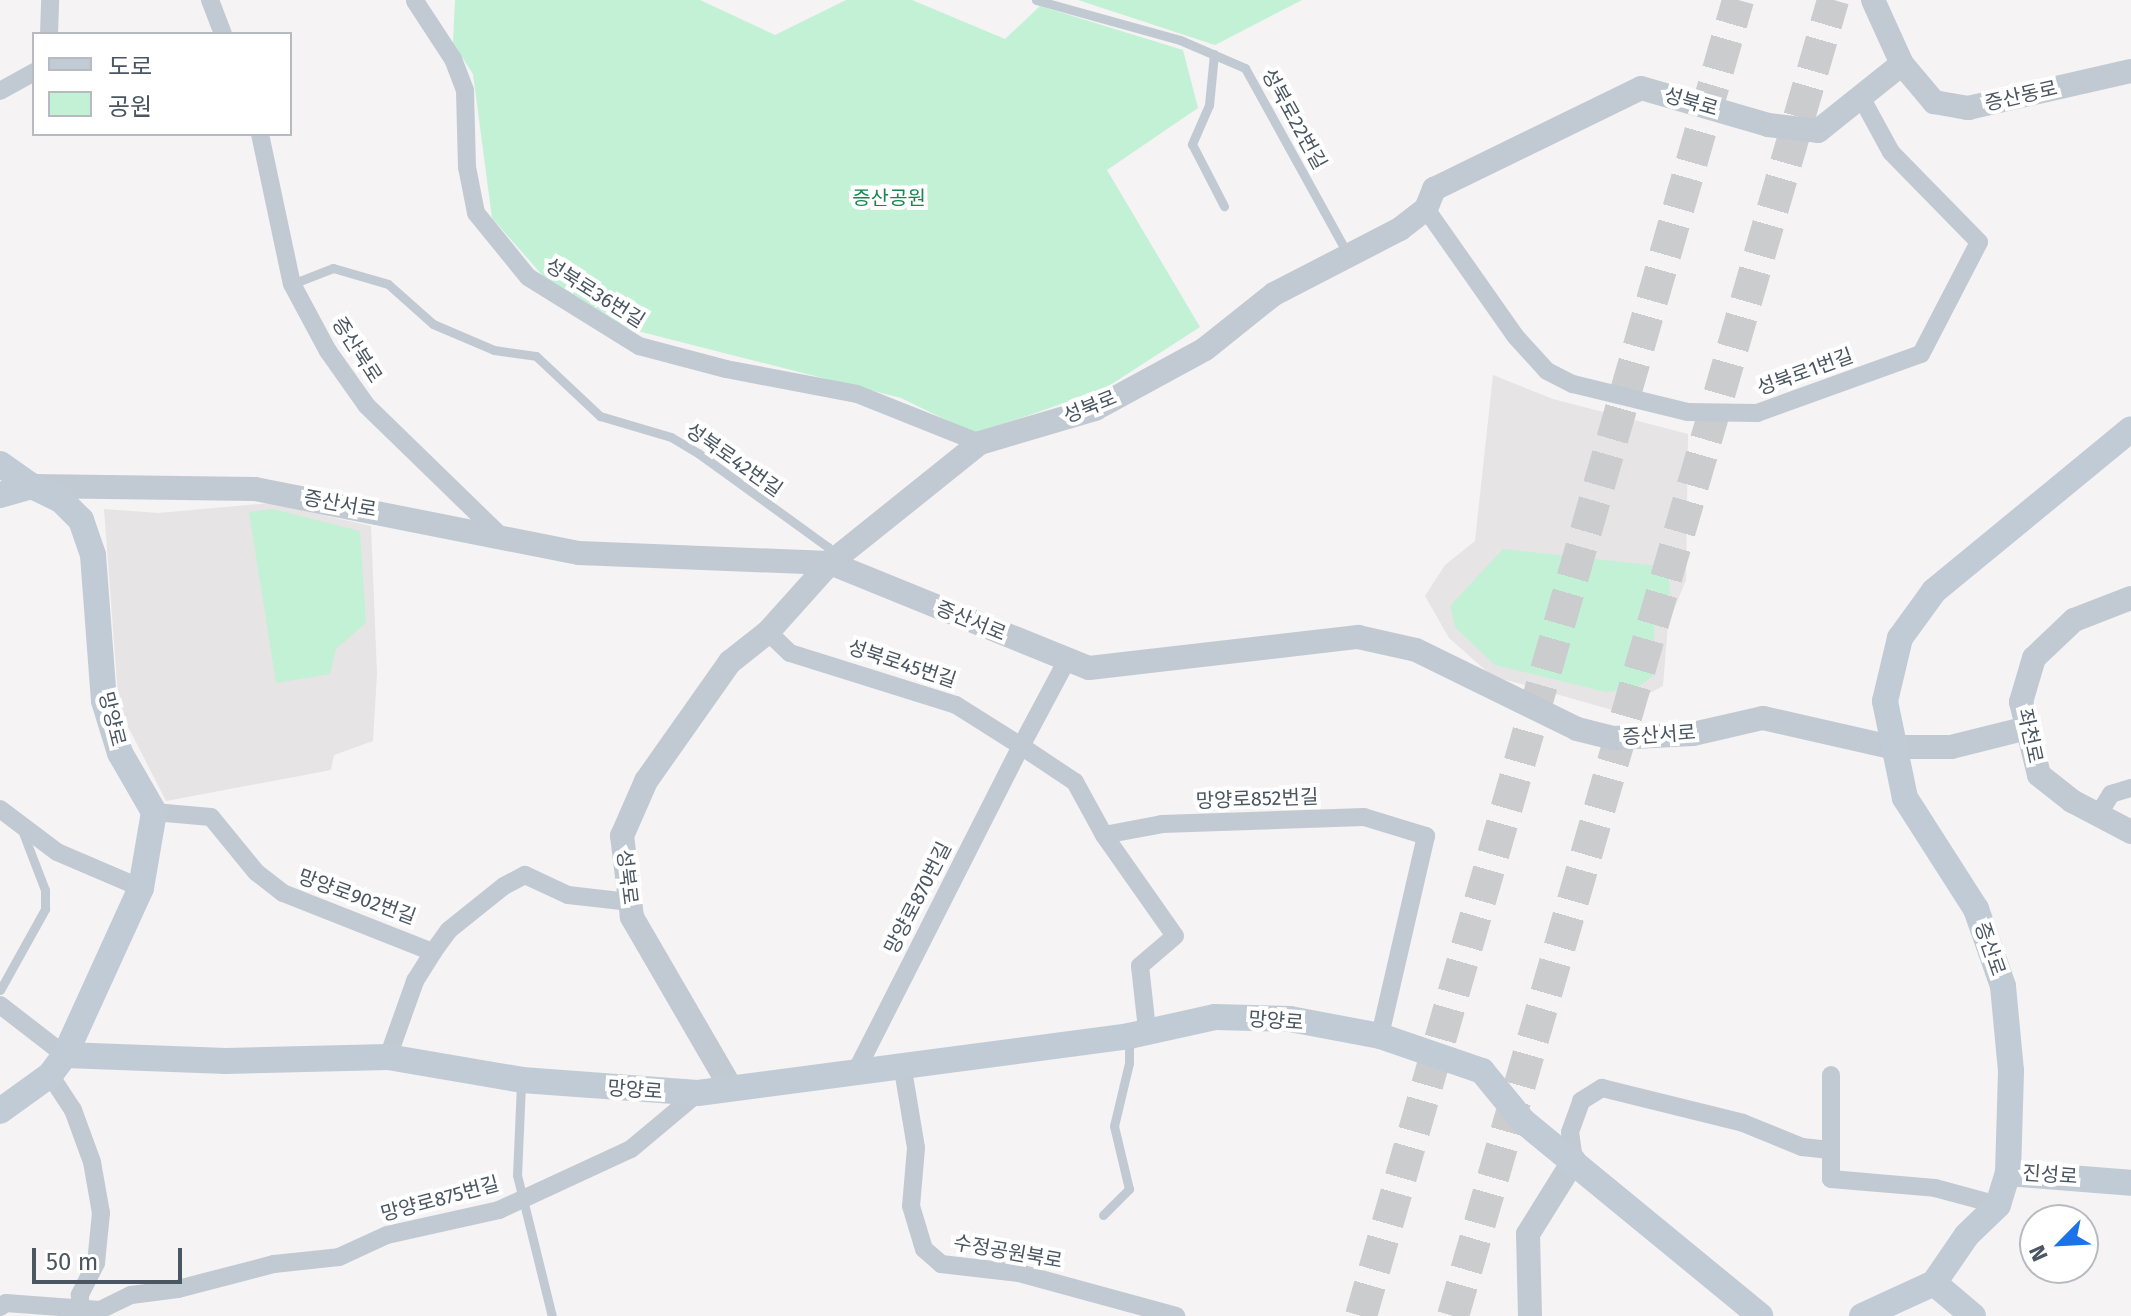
<!DOCTYPE html>
<meta charset="utf-8">
<style>
body{margin:0}
#map{position:relative;width:2131px;height:1316px;overflow:hidden;background:#f5f3f3;font-family:"Fira Sans","Noto Sans KR",sans-serif}
div>[style]{position:absolute}
[style*='--x']{left:calc(var(--x)*1px);top:calc(var(--y)*1px);width:calc(var(--w)*1px);rotate:calc(var(--a)*1deg)}
.education>*{inset:0;background:#e6e4e5}
.green>*{inset:0;background:#c3f1d5}
.trunk-tunnel>*{height:32px;margin-top:-16px;transform-origin:0;background:repeating-linear-gradient(90deg,#caccce 0 32px,transparent 0 48px)}
.service>*{height:9px;margin:-4.5px;padding:0 4.5px;transform-origin:4.5px;border-radius:4.5px;background:#c1cad2}
.minor>*{height:18px;margin:-9px;padding:0 9px;transform-origin:9px;border-radius:9px;background:#c1cad2}
.tertiary>*{height:24px;margin:-12px;padding:0 12px;transform-origin:12px;border-radius:12px;background:#c1cad2}
.secondary>*{height:26px;margin:-13px;padding:0 13px;transform-origin:13px;border-radius:13px;background:#c1cbd6}
span{translate:-50% -50%;white-space:nowrap;text-align:center;line-height:1.15;-webkit-text-stroke:8px #fff;paint-order:stroke}
.street-label{font-size:20px;color:#4a5661}
.park-label{font-size:20px;color:#17864f}
.legend{position:absolute;left:32px;top:32px;width:260px;height:104px;box-sizing:border-box;background:#fff;border:2px solid #b7bbc0;margin:0;padding:10px 14px;list-style:none;font-size:24px;color:#4a5661}
.legend li{display:flex;align-items:center;gap:16px;height:40px}
.legend b{width:40px;border:2px solid #b7bbc0}
.north{position:absolute;left:2019px;top:1204px;width:80px;height:80px;box-sizing:border-box;background:#fff;border:2px solid #b7bbc0;border-radius:50%;rotate:246deg;font-size:22px;font-weight:700;line-height:32px;text-align:center;color:#4a5661}
.north::after{content:'';display:block;margin:auto;width:28px;height:36px;background:#1a73e8;clip-path:polygon(50% 0,100% 100%,50% 72%,0 100%)}
.scale{position:absolute;left:32px;top:1248px;width:150px;height:36px;box-sizing:border-box;border:4px solid #4a5661;border-top:0;padding-left:10px;font-size:24px;line-height:28px;white-space:nowrap;color:#4a5661;-webkit-text-stroke:6px #fff;paint-order:stroke}
</style>
<div id="map">
<div class="education">
<i style="clip-path:polygon(1493px 375px,1553px 399px,1688px 434px,1686px 580px,1668px 624px,1663px 686px,1616px 711px,1492px 676px,1449px 638px,1425px 596px,1445px 565px,1475px 541px)"></i>
<i style="clip-path:polygon(271px 503px,371px 526px,377px 674px,373px 741px,334px 755px,331px 770px,166px 801px,119px 709px,104px 509px,158px 513px)"></i>
</div>
<div class="green">
<i style="clip-path:polygon(455px 0,700px 0,775px 35px,846px 0,912px 0,1005px 39px,1040px 6px,1183px 50px,1198px 108px,1107px 170px,1200px 327px,1104px 389px,975px 434px,901px 398px,626px 328px,544px 277px,492px 218px,473px 74px,453px 43px)"></i>
<i style="clip-path:polygon(1078px 0,1302px 0,1215px 45px)"></i>
<i style="clip-path:polygon(273px 509px,360px 531px,366px 623px,336px 649px,330px 674px,276px 683px,249px 512px)"></i>
<i style="clip-path:polygon(1503px 549px,1668px 567px,1670px 593px,1655px 616px,1653px 676px,1636px 688px,1606px 692px,1495px 665px,1455px 627px,1450px 606px)"></i>
</div>
<div class="trunk-tunnel">
<i style="--x:1361;--y:1316;--w:1369;--a:-74.01"></i>
<i style="--x:1453;--y:1316;--w:1370;--a:-73.89"></i>
</div>
<div class="service">
<i style="--x:1036;--y:0;--w:149;--a:15.5"></i>
<i style="--x:1180;--y:40;--w:71;--a:23.3"></i>
<i style="--x:1245;--y:68;--w:211;--a:61.1"></i>
<i style="--x:1214;--y:54;--w:51;--a:95.6"></i>
<i style="--x:1209;--y:105;--w:43;--a:113.6"></i>
<i style="--x:1192;--y:144;--w:70;--a:62.7"></i>
<i style="--x:292;--y:284;--w:44;--a:-21.3"></i>
<i style="--x:333;--y:268;--w:57;--a:16.2"></i>
<i style="--x:388;--y:284;--w:60;--a:41.6"></i>
<i style="--x:433;--y:324;--w:66;--a:23.1"></i>
<i style="--x:494;--y:350;--w:42;--a:8.1"></i>
<i style="--x:536;--y:356;--w:88;--a:43.2"></i>
<i style="--x:600;--y:416;--w:74;--a:16.5"></i>
<i style="--x:671;--y:437;--w:31;--a:31"></i>
<i style="--x:698;--y:453;--w:160;--a:35.9"></i>
<i style="--x:828;--y:547;--w:13;--a:81"></i>
<i style="--x:0;--y:990;--w:93;--a:-60.9"></i>
<i style="--x:45;--y:909;--w:19;--a:-90"></i>
<i style="--x:45;--y:890;--w:64;--a:-111"></i>
<i style="--x:521;--y:1084;--w:91;--a:92.5"></i>
<i style="--x:517;--y:1175;--w:145;--a:76.1"></i>
<i style="--x:1103;--y:1215;--w:37;--a:-45"></i>
<i style="--x:1129;--y:1189;--w:65;--a:-103.4"></i>
<i style="--x:1114;--y:1126;--w:65;--a:-76.6"></i>
<i style="--x:1129;--y:1063;--w:26;--a:-90"></i>
</div>
<div class="minor">
<i style="--x:210;--y:0;--w:36;--a:69"></i>
<i style="--x:415;--y:1;--w:69;--a:56.8"></i>
<i style="--x:453;--y:59;--w:34;--a:69"></i>
<i style="--x:465;--y:91;--w:76;--a:88.5"></i>
<i style="--x:467;--y:167;--w:47;--a:78.9"></i>
<i style="--x:476;--y:213;--w:82;--a:50.9"></i>
<i style="--x:528;--y:277;--w:131;--a:31.9"></i>
<i style="--x:639;--y:346;--w:90;--a:14.8"></i>
<i style="--x:726;--y:369;--w:133;--a:10.8"></i>
<i style="--x:857;--y:394;--w:132;--a:21.7"></i>
<i style="--x:49;--y:34;--w:34;--a:-88"></i>
<i style="--x:0;--y:91;--w:39;--a:-29"></i>
<i style="--x:260;--y:134;--w:153;--a:78"></i>
<i style="--x:292;--y:284;--w:76;--a:61.8"></i>
<i style="--x:328;--y:351;--w:67;--a:54.7"></i>
<i style="--x:367;--y:406;--w:191;--a:44.2"></i>
<i style="--x:1426;--y:209;--w:156;--a:54.9"></i>
<i style="--x:1516;--y:337;--w:46;--a:47.6"></i>
<i style="--x:1547;--y:371;--w:29;--a:27"></i>
<i style="--x:1573;--y:384;--w:118;--a:13.7"></i>
<i style="--x:1688;--y:412;--w:69;--a:0.8"></i>
<i style="--x:1757;--y:413;--w:174;--a:-19.8"></i>
<i style="--x:1921;--y:354;--w:126;--a:-62.6"></i>
<i style="--x:1979;--y:242;--w:126;--a:-134.4"></i>
<i style="--x:1891;--y:152;--w:63;--a:-118.6"></i>
<i style="--x:768;--y:632;--w:30;--a:44"></i>
<i style="--x:790;--y:653;--w:174;--a:17.4"></i>
<i style="--x:956;--y:705;--w:77;--a:32.2"></i>
<i style="--x:1021;--y:746;--w:364;--a:116.9"></i>
<i style="--x:1067;--y:660;--w:98;--a:118.1"></i>
<i style="--x:1021;--y:746;--w:65;--a:33.7"></i>
<i style="--x:1075;--y:782;--w:60;--a:61.3"></i>
<i style="--x:1104;--y:835;--w:59;--a:-10.7"></i>
<i style="--x:1162;--y:824;--w:202;--a:-2"></i>
<i style="--x:1364;--y:817;--w:65;--a:17"></i>
<i style="--x:1426;--y:836;--w:205;--a:103"></i>
<i style="--x:0;--y:809;--w:71;--a:37"></i>
<i style="--x:57;--y:852;--w:91;--a:23.2"></i>
<i style="--x:154;--y:812;--w:57;--a:5"></i>
<i style="--x:211;--y:817;--w:71;--a:50.7"></i>
<i style="--x:256;--y:872;--w:34;--a:38"></i>
<i style="--x:283;--y:893;--w:161;--a:21.5"></i>
<i style="--x:2098;--y:815;--w:25;--a:-58"></i>
<i style="--x:2111;--y:794;--w:21;--a:-17"></i>
<i style="--x:1104;--y:835;--w:123;--a:54.9"></i>
<i style="--x:1175;--y:936;--w:46;--a:139.4"></i>
<i style="--x:1140;--y:966;--w:63;--a:83.7"></i>
<i style="--x:0;--y:1005;--w:82;--a:37.6"></i>
<i style="--x:388;--y:1057;--w:81;--a:-70.4"></i>
<i style="--x:415;--y:981;--w:34;--a:-58"></i>
<i style="--x:433;--y:952;--w:27;--a:-54"></i>
<i style="--x:449;--y:930;--w:70;--a:-38.7"></i>
<i style="--x:504;--y:886;--w:24;--a:-28"></i>
<i style="--x:525;--y:875;--w:47;--a:24.9"></i>
<i style="--x:568;--y:895;--w:61;--a:6.5"></i>
<i style="--x:902;--y:1064;--w:85;--a:80.5"></i>
<i style="--x:916;--y:1148;--w:58;--a:94.9"></i>
<i style="--x:911;--y:1206;--w:45;--a:73.2"></i>
<i style="--x:924;--y:1249;--w:23;--a:41"></i>
<i style="--x:941;--y:1264;--w:79;--a:6.6"></i>
<i style="--x:1019;--y:1273;--w:163;--a:15.3"></i>
<i style="--x:50;--y:1075;--w:42;--a:56.7"></i>
<i style="--x:73;--y:1110;--w:55;--a:69.9"></i>
<i style="--x:92;--y:1162;--w:52;--a:80"></i>
<i style="--x:101;--y:1213;--w:50;--a:95.7"></i>
<i style="--x:96;--y:1263;--w:36;--a:117"></i>
<i style="--x:80;--y:1295;--w:21;--a:90"></i>
<i style="--x:1831;--y:1075;--w:104;--a:90"></i>
<i style="--x:1831;--y:1179;--w:104;--a:4.9"></i>
<i style="--x:1935;--y:1188;--w:65;--a:15.1"></i>
<i style="--x:1574;--y:1160;--w:28;--a:-98"></i>
<i style="--x:1570;--y:1132;--w:33;--a:-70"></i>
<i style="--x:1581;--y:1101;--w:25;--a:-32"></i>
<i style="--x:1602;--y:1088;--w:145;--a:13.9"></i>
<i style="--x:1743;--y:1123;--w:64;--a:22.1"></i>
<i style="--x:1802;--y:1147;--w:28;--a:6"></i>
<i style="--x:0;--y:1307;--w:7;--a:-34"></i>
<i style="--x:6;--y:1303;--w:94;--a:4.3"></i>
<i style="--x:100;--y:1310;--w:34;--a:-26"></i>
<i style="--x:131;--y:1295;--w:47;--a:-7.3"></i>
<i style="--x:178;--y:1289;--w:99;--a:-14.6"></i>
<i style="--x:274;--y:1264;--w:65;--a:-6.1"></i>
<i style="--x:339;--y:1257;--w:53;--a:-24.6"></i>
<i style="--x:387;--y:1235;--w:115;--a:-12.6"></i>
<i style="--x:499;--y:1210;--w:145;--a:-24.8"></i>
<i style="--x:631;--y:1149;--w:87;--a:-39.9"></i>
</div>
<div class="tertiary">
<i style="--x:1873;--y:0;--w:70;--a:65.6"></i>
<i style="--x:1902;--y:64;--w:50;--a:49.9"></i>
<i style="--x:1934;--y:102;--w:35;--a:10"></i>
<i style="--x:1968;--y:108;--w:167;--a:-12.8"></i>
<i style="--x:32;--y:486;--w:223;--a:0.8"></i>
<i style="--x:255;--y:489;--w:330;--a:11.2"></i>
<i style="--x:579;--y:553;--w:251;--a:2.3"></i>
<i style="--x:830;--y:563;--w:279;--a:22.1"></i>
<i style="--x:1089;--y:668;--w:271;--a:-6.6"></i>
<i style="--x:1358;--y:637;--w:59;--a:12.6"></i>
<i style="--x:1416;--y:650;--w:179;--a:26.1"></i>
<i style="--x:1577;--y:729;--w:38;--a:14"></i>
<i style="--x:1614;--y:738;--w:79;--a:-2.9"></i>
<i style="--x:1693;--y:734;--w:72;--a:-12.9"></i>
<i style="--x:1763;--y:718;--w:131;--a:12.8"></i>
<i style="--x:1891;--y:747;--w:60;--a:0"></i>
<i style="--x:1951;--y:747;--w:78;--a:-14"></i>
<i style="--x:2131;--y:598;--w:61;--a:158.9"></i>
<i style="--x:2074;--y:620;--w:55;--a:136.5"></i>
<i style="--x:2034;--y:658;--w:46;--a:106.5"></i>
<i style="--x:2021;--y:702;--w:75;--a:76.1"></i>
<i style="--x:2039;--y:775;--w:42;--a:38.2"></i>
<i style="--x:2072;--y:801;--w:67;--a:27.7"></i>
<i style="--x:731;--y:1088;--w:198;--a:-120.1"></i>
<i style="--x:632;--y:917;--w:82;--a:-97"></i>
<i style="--x:622;--y:836;--w:60;--a:-66.4"></i>
<i style="--x:646;--y:781;--w:146;--a:-54.8"></i>
<i style="--x:730;--y:662;--w:48;--a:-38.3"></i>
<i style="--x:768;--y:632;--w:93;--a:-48.1"></i>
<i style="--x:830;--y:563;--w:192;--a:-38.7"></i>
<i style="--x:980;--y:443;--w:120;--a:-16.5"></i>
<i style="--x:1095;--y:409;--w:125;--a:-28.6"></i>
<i style="--x:1205;--y:349;--w:88;--a:-38.6"></i>
<i style="--x:1274;--y:294;--w:142;--a:-27.3"></i>
<i style="--x:1400;--y:229;--w:33;--a:-38"></i>
<i style="--x:1426;--y:209;--w:22;--a:-68"></i>
<i style="--x:1434;--y:189;--w:230;--a:-26"></i>
<i style="--x:1641;--y:88;--w:132;--a:16.2"></i>
<i style="--x:1768;--y:125;--w:50;--a:6.8"></i>
<i style="--x:1818;--y:131;--w:107;--a:-38.6"></i>
<i style="--x:1530;--y:1316;--w:82;--a:-91.4"></i>
<i style="--x:1528;--y:1234;--w:87;--a:-58.1"></i>
</div>
<div class="secondary">
<i style="--x:0;--y:464;--w:39;--a:35"></i>
<i style="--x:0;--y:495;--w:33;--a:-16"></i>
<i style="--x:32;--y:486;--w:32;--a:26"></i>
<i style="--x:61;--y:500;--w:28;--a:45"></i>
<i style="--x:81;--y:520;--w:37;--a:71"></i>
<i style="--x:93;--y:555;--w:146;--a:85.7"></i>
<i style="--x:104;--y:701;--w:54;--a:72.9"></i>
<i style="--x:120;--y:753;--w:68;--a:60"></i>
<i style="--x:154;--y:812;--w:77;--a:99.7"></i>
<i style="--x:141;--y:888;--w:183;--a:114.5"></i>
<i style="--x:65;--y:1055;--w:161;--a:2.1"></i>
<i style="--x:226;--y:1061;--w:162;--a:-1.4"></i>
<i style="--x:388;--y:1057;--w:136;--a:9.7"></i>
<i style="--x:522;--y:1080;--w:176;--a:4.2"></i>
<i style="--x:698;--y:1093;--w:435;--a:-7.5"></i>
<i style="--x:1129;--y:1036;--w:88;--a:-12.5"></i>
<i style="--x:1215;--y:1017;--w:75;--a:1.5"></i>
<i style="--x:1290;--y:1019;--w:92;--a:10.7"></i>
<i style="--x:1380;--y:1036;--w:108;--a:18.9"></i>
<i style="--x:1482;--y:1071;--w:65;--a:50.6"></i>
<i style="--x:1523;--y:1121;--w:307;--a:39.4"></i>
<i style="--x:0;--y:1111;--w:62;--a:-35.8"></i>
<i style="--x:50;--y:1075;--w:25;--a:-53"></i>
<i style="--x:2008;--y:1173;--w:102;--a:-88.3"></i>
<i style="--x:2011;--y:1071;--w:85;--a:-95.4"></i>
<i style="--x:2003;--y:986;--w:82;--a:-109.3"></i>
<i style="--x:1976;--y:909;--w:132;--a:-122.6"></i>
<i style="--x:1905;--y:798;--w:99;--a:-101.7"></i>
<i style="--x:1885;--y:701;--w:65;--a:-76.6"></i>
<i style="--x:1900;--y:638;--w:58;--a:-54.1"></i>
<i style="--x:1934;--y:591;--w:255;--a:-39.4"></i>
<i style="--x:1934;--y:1283;--w:58;--a:-55.5"></i>
<i style="--x:1967;--y:1235;--w:43;--a:-44.1"></i>
<i style="--x:1998;--y:1205;--w:34;--a:-73"></i>
<i style="--x:2008;--y:1173;--w:123;--a:4.6"></i>
<i style="--x:1862;--y:1316;--w:79;--a:-24.6"></i>
<i style="--x:1934;--y:1283;--w:51;--a:40.2"></i>
</div>
<div class="street-label">
<span style="left:2021px;top:96px;rotate:-13deg">증산동로</span>
<span style="left:1691px;top:102px;rotate:16deg">성북로</span>
<span style="left:1294px;top:119px;rotate:61deg">성북로22번길</span>
<span style="left:595px;top:293px;rotate:32deg">성북로36번길</span>
<span style="left:357px;top:350px;rotate:57deg">증산북로</span>
<span style="left:1805px;top:372px;rotate:-20deg">성북로1번길</span>
<span style="left:1090px;top:407px;rotate:-22deg">성북로</span>
<span style="left:734px;top:460px;rotate:35deg">성북로42번길</span>
<span style="left:340px;top:504px;rotate:10deg">증산서로</span>
<span style="left:971px;top:621px;rotate:22deg">증산서로</span>
<span style="left:902px;top:664px;rotate:18deg">성북로45번길</span>
<span style="left:112px;top:719px;rotate:76deg">망양로</span>
<span style="left:1659px;top:735px;rotate:-4deg">증산서로</span>
<span style="left:2030px;top:736px;rotate:78deg">좌천로</span>
<span style="left:1257px;top:799px;rotate:-2deg">망양로852번길</span>
<span style="left:627px;top:877px;rotate:83deg">성북로</span>
<span style="left:357px;top:897px;rotate:20deg">망양로902번길</span>
<span style="left:918px;top:898px;rotate:-63deg">망양로870번길</span>
<span style="left:1990px;top:949px;rotate:71deg">증산로</span>
<span style="left:1276px;top:1021px;rotate:4deg">망양로</span>
<span style="left:635px;top:1090px;rotate:4deg">망양로</span>
<span style="left:2050px;top:1175px;rotate:4deg">진성로</span>
<span style="left:440px;top:1199px;rotate:-15deg">망양로875번길</span>
<span style="left:1008px;top:1252px;rotate:10deg">수정공원북로</span>
</div>
<div class="park-label">
<span style="left:889px;top:198px">증산공원</span>
</div>
<ul class="legend">
<li><b style="height:10px;background:#c1cbd6"></b>도로</li>
<li><b style="height:22px;background:#c3f1d5"></b>공원</li>
</ul>
<div class="north">N</div>
<div class="scale">50 m</div>
</div>
